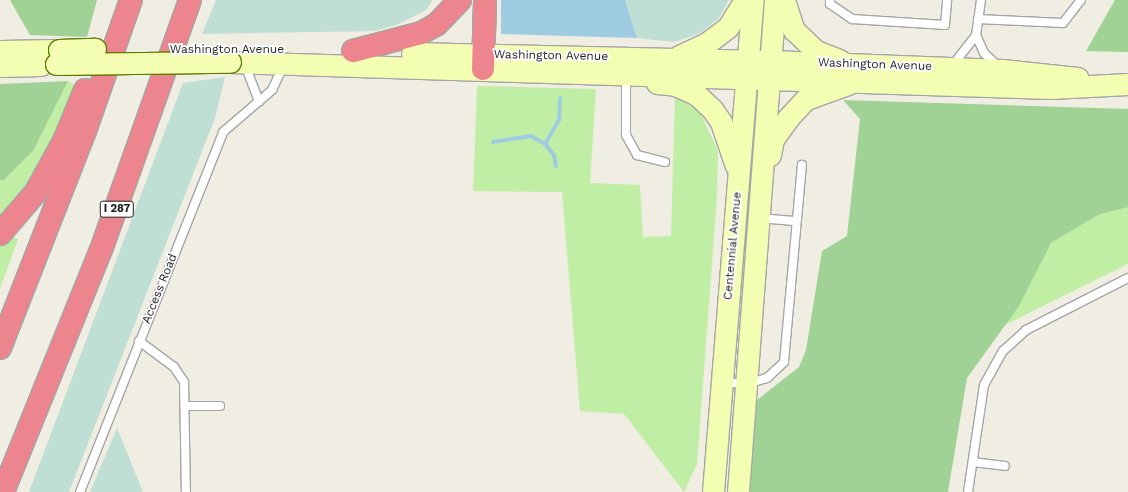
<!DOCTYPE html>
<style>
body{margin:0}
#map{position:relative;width:1128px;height:492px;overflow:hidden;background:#f0ede3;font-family:"Work Sans",sans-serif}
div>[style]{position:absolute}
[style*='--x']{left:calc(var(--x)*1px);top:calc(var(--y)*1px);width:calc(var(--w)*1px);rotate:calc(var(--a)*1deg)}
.grass>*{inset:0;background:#c1eea5}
.forest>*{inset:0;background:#a1d295}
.wetland>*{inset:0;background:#bfdfd4}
.water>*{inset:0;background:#a0cce1}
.stream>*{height:4px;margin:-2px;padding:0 2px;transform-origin:2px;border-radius:2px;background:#a0cce1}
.roads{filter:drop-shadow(1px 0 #a5a5a5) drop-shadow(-1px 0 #a5a5a5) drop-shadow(0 1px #a5a5a5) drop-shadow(0 -1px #a5a5a5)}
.lane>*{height:8px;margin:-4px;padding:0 4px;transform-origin:4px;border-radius:4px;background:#fff}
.secondary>*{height:21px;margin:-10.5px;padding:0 10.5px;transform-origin:10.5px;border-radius:10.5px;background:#f3feb3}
.highway>*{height:22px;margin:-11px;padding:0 11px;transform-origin:11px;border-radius:11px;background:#ed858e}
.bridges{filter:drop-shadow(1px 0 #607a00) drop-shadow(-1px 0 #607a00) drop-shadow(0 1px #607a00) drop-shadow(0 -1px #607a00)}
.secondary-bridge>*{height:21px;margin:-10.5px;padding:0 10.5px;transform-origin:10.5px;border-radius:10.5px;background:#f3feb3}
span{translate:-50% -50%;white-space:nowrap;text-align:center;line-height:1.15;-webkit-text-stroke:3.5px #fff;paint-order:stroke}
.shield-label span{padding:1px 3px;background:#fff;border:1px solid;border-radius:3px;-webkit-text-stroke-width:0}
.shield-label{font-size:11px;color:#1e1e1e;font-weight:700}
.street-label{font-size:12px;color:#1e1e1e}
</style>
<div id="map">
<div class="grass">
<i style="clip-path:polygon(68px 81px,74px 85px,48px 154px,31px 185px,0 221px,0 179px,3px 181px,33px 151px)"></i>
<i style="clip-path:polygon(477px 86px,596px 89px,590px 183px,640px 185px,643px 237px,671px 236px,675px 94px,701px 114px,718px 151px,717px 197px,697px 464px,684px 492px,624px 414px,580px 411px,562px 192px,473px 191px)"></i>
<i style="clip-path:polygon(1128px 207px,1128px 264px,1005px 325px,1051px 243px,1098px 215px)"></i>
<i style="clip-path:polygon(12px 236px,18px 239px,0 289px,0 244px)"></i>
</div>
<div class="forest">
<i style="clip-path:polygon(10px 0,97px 0,87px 37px,30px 35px)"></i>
<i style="clip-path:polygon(1115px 0,1128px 0,1128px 52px,1086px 51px)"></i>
<i style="clip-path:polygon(68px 81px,33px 151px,3px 181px,0 179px,0 84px)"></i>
<i style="clip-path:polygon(843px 100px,1128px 109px,1128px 207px,1098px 215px,1051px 243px,1019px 306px,967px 378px,948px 492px,749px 492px,757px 400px,799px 367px,806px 350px,822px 251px,847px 236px,860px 119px)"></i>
</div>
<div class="wetland">
<i style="clip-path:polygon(216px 0,433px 0,426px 10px,399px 24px,374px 31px,202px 34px)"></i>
<i style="clip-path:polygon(625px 0,729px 0,719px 18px,699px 34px,673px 42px,637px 38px)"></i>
<i style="clip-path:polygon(225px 77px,215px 118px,69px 492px,29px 492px,183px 83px)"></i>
<i style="clip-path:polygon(117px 428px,143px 492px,90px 492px)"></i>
</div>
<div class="water">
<i style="clip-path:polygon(501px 0,625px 0,637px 38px,501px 34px)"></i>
</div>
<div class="stream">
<i style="--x:493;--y:142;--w:38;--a:-9"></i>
<i style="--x:531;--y:136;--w:16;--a:30"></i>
<i style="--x:556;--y:166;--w:11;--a:-100"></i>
<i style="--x:554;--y:155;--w:14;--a:-129"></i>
<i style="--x:545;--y:144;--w:28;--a:-60"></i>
<i style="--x:559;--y:120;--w:22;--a:-87"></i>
</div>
<div class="roads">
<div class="lane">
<i style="--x:830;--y:0;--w:4;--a:90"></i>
<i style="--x:830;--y:4;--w:27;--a:34"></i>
<i style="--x:852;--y:19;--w:93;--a:3.7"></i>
<i style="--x:945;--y:25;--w:25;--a:-85"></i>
<i style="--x:981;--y:0;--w:35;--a:98"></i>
<i style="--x:976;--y:35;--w:20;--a:66"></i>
<i style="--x:984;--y:53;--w:21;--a:43"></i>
<i style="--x:978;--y:19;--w:85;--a:2.7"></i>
<i style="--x:1063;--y:23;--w:29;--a:-52"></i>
<i style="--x:245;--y:65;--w:39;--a:69"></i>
<i style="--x:952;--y:66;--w:39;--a:-52"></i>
<i style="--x:626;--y:78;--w:57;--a:90"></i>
<i style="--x:626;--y:135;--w:23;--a:61"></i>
<i style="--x:637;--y:155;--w:29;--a:14"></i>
<i style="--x:760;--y:218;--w:36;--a:5"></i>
<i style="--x:139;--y:341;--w:44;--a:36.6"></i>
<i style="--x:174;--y:367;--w:18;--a:56"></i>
<i style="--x:184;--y:382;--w:110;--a:89"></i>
<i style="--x:722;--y:382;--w:25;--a:5"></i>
<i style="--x:747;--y:384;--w:21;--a:-17"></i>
<i style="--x:767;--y:378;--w:23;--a:-43"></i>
<i style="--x:784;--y:362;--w:198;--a:-84.8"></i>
<i style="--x:186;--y:406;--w:34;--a:0"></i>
<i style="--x:973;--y:462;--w:32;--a:7"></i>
<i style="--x:80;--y:492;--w:387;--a:-68.3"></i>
<i style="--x:223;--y:132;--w:65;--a:-40.6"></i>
<i style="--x:272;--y:90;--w:26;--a:-65"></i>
<i style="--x:968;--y:492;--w:108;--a:-81.5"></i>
<i style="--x:984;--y:385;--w:39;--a:-61"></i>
<i style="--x:1003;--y:351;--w:31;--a:-42"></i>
<i style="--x:1026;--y:330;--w:114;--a:-27"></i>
</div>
<div class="secondary">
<i style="--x:784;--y:0;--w:32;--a:72"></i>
<i style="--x:794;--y:30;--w:30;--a:44"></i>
<i style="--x:816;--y:51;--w:25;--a:21"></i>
<i style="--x:0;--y:51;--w:59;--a:-1"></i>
<i style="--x:412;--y:53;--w:358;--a:1.3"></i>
<i style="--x:770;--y:61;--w:232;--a:2.2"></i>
<i style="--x:1002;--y:70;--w:76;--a:6"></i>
<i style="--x:679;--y:56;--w:31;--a:-25"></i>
<i style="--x:707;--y:43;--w:26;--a:-37"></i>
<i style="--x:728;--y:27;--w:32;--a:-58"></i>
<i style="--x:230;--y:62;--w:821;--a:1.81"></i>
<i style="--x:1051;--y:88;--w:77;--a:-3"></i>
<i style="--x:0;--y:66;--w:41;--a:-1.4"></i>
<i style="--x:657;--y:83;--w:18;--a:6"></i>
<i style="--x:675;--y:85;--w:24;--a:24"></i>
<i style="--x:697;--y:95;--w:21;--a:43"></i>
<i style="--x:712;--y:109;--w:16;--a:55"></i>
<i style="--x:721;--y:122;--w:46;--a:71.2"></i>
<i style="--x:770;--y:155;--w:16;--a:-79"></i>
<i style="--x:773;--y:139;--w:26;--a:-54"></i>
<i style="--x:788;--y:118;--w:26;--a:-47"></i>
<i style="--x:806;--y:99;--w:45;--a:-19.7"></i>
<i style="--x:713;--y:492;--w:494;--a:-85.4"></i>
<i style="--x:738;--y:492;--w:493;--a:-85.7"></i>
</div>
<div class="highway">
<i style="--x:353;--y:51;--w:70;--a:-14.8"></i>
<i style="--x:421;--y:33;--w:18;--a:-29"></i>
<i style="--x:437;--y:24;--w:33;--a:-46"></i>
<i style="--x:483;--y:69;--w:69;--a:-88.3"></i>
<i style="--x:0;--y:234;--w:55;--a:-49.4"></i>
<i style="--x:36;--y:192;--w:60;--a:-61.3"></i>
<i style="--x:65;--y:139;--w:53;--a:-67.8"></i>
<i style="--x:0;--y:348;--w:233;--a:-68.6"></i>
<i style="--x:85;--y:131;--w:139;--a:-70.7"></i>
<i style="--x:3;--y:492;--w:261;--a:-68"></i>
<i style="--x:101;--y:250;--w:265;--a:-70.4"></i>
</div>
</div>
<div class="bridges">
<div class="secondary-bridge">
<i style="--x:59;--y:50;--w:36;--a:-2"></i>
<i style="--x:56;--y:64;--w:174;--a:-0.7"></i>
</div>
</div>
<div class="shield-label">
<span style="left:117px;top:209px">I 287</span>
</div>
<div class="street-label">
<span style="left:227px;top:50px">Washington Avenue</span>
<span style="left:551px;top:56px;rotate:1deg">Washington Avenue</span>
<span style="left:875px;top:65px;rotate:2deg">Washington Avenue</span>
<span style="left:733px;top:246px;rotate:-85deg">Centennial Avenue</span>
<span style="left:160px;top:289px;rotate:-68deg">Access Road</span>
</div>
</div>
